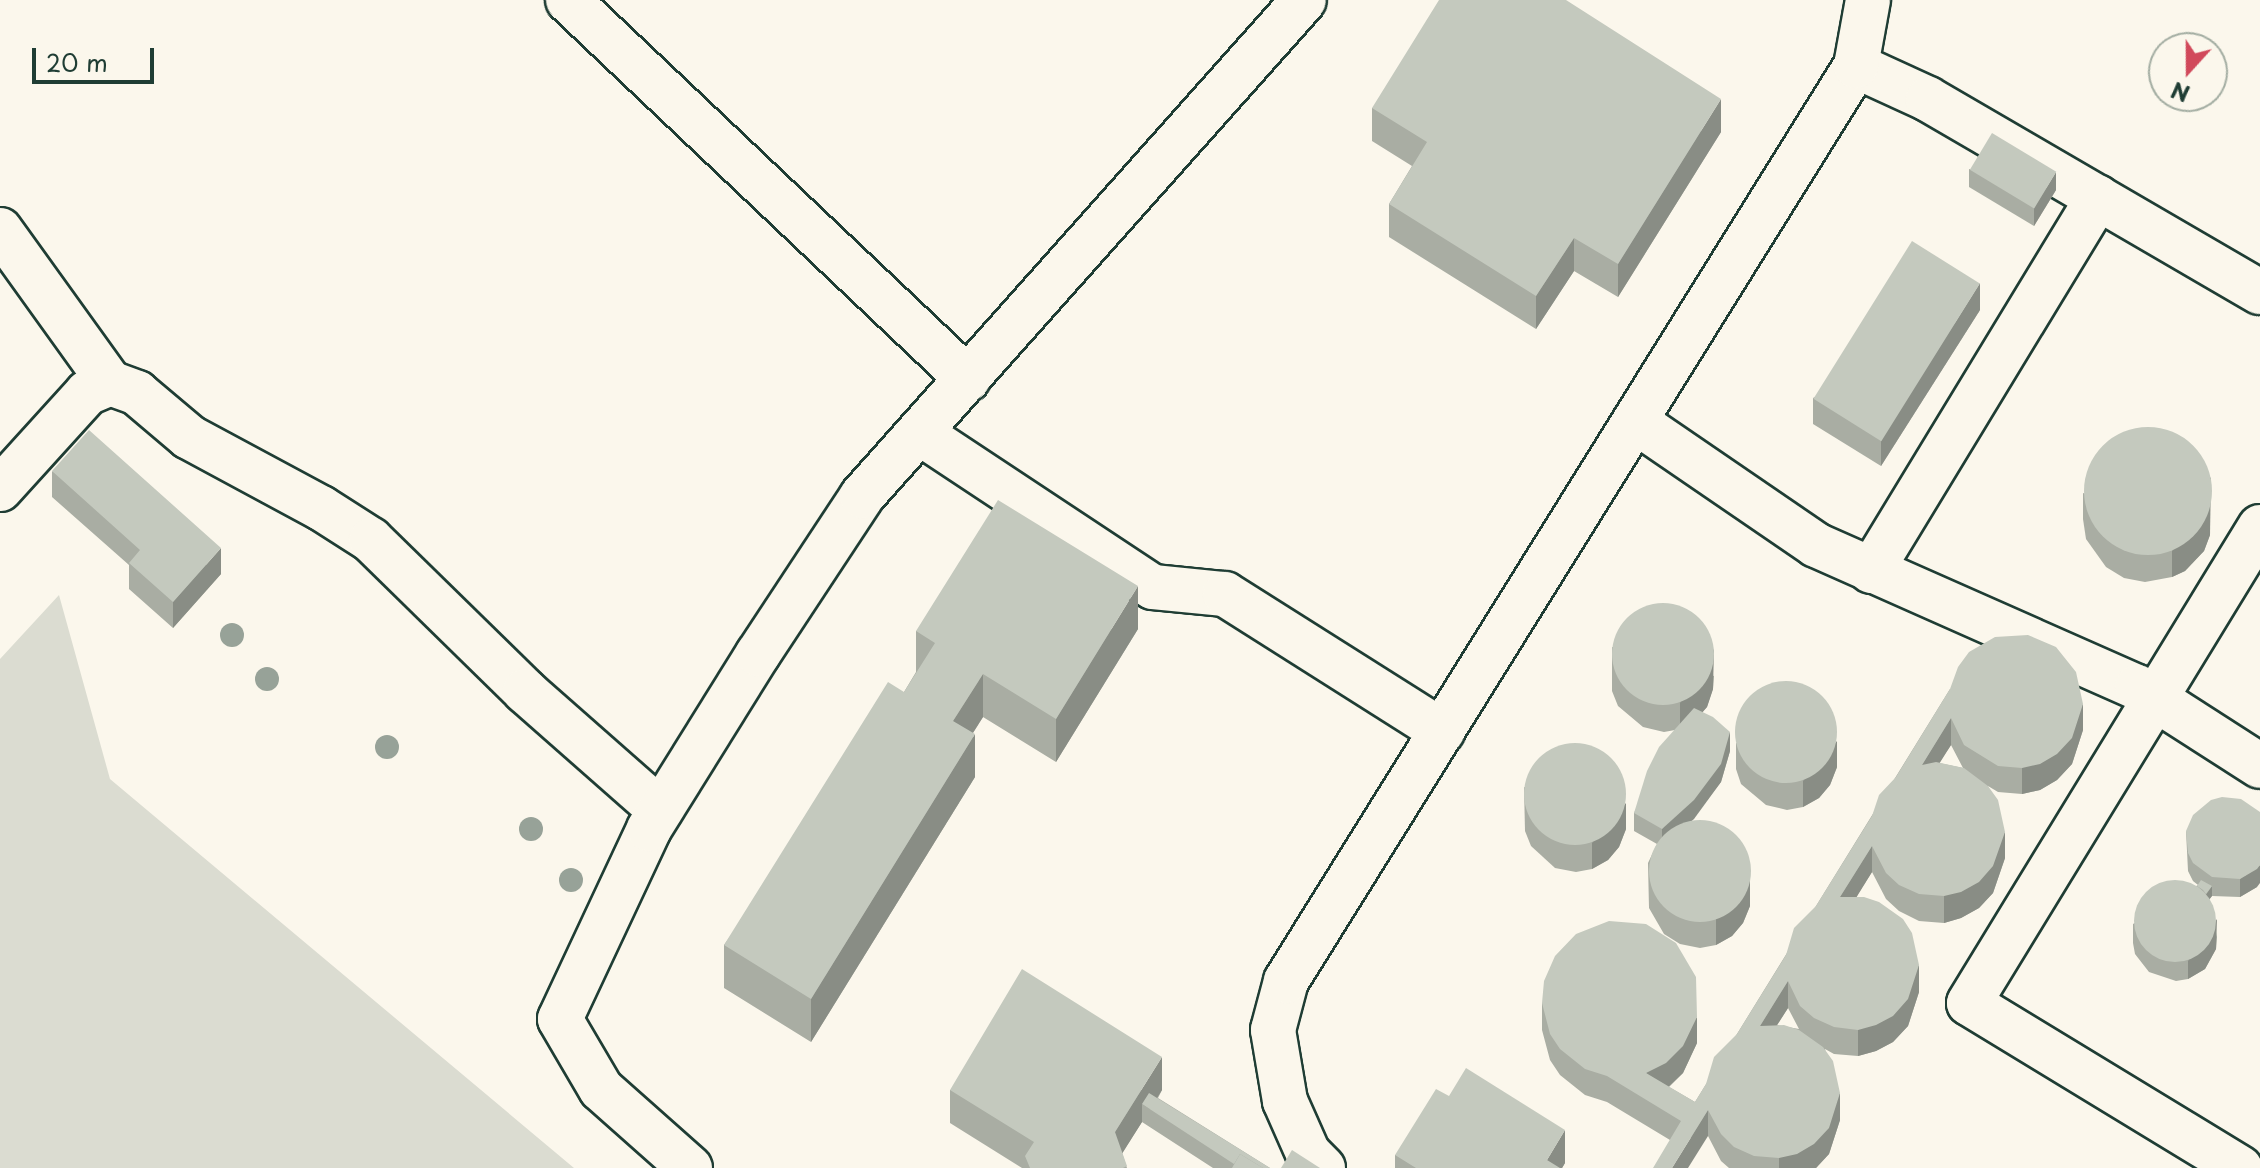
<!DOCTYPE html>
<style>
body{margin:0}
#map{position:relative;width:2260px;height:1168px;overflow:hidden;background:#fbf7ec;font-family:"Playpen Sans",sans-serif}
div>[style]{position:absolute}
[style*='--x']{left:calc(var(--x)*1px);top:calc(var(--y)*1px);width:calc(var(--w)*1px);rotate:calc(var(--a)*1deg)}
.green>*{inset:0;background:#dbdcd1}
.roads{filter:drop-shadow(2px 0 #1f3d34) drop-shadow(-2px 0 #1f3d34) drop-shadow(0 2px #1f3d34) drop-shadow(0 -2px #1f3d34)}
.minor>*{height:44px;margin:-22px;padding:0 22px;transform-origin:22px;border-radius:22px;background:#fbf7ec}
.trees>*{width:24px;height:24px;margin:-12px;border-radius:50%;background:#97a298}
.wall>*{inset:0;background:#a9ada3}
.shaded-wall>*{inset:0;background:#898d85}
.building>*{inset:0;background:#c4c9be;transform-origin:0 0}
.round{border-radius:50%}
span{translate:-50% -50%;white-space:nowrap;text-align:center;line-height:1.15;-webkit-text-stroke:6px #fbf7ec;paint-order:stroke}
.north{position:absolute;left:2148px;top:32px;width:80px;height:80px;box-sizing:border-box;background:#fbf7ec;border:2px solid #a3ada2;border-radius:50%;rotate:201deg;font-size:22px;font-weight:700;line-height:32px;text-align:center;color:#1f3d34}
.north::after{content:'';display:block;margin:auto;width:28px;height:36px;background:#d1495b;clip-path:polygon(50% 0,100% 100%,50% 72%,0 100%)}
.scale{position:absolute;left:32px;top:48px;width:122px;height:36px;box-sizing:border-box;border:4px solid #1f3d34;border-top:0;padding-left:10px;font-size:24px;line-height:28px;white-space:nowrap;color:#1f3d34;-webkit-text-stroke:6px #fbf7ec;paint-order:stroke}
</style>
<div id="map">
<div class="green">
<i style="clip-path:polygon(59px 595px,110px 779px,574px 1168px,0 1168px,0 659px)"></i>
</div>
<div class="roads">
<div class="minor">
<i style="--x:568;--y:0;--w:551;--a:43.46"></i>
<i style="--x:1856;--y:66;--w:79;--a:24.6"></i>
<i style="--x:1928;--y:99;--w:384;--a:30.2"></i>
<i style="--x:0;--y:230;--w:188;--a:54.3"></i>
<i style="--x:1635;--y:421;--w:219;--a:34.4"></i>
<i style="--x:1816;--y:545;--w:351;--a:23.9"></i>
<i style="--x:2137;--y:687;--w:146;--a:32.7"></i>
<i style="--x:920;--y:433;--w:279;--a:33.5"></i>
<i style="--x:1153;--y:587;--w:72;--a:5.6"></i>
<i style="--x:1225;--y:594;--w:257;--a:32.3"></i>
<i style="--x:0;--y:489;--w:130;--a:-47.8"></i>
<i style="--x:87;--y:393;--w:25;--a:-23"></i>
<i style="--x:110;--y:383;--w:29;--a:20"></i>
<i style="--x:137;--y:393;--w:68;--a:40.2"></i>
<i style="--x:189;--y:437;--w:150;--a:28.3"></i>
<i style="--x:321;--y:508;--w:59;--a:32.6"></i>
<i style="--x:371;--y:540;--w:216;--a:44.4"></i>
<i style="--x:525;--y:691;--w:180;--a:41.4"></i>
<i style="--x:1871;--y:571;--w:437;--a:-58.7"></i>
<i style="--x:690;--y:1168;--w:119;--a:-138.4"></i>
<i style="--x:601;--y:1089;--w:81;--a:-120.4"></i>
<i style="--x:560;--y:1019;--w:210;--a:-64.9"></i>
<i style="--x:649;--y:829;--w:206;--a:-58.1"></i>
<i style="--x:758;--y:654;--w:189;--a:-56.6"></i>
<i style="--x:862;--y:496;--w:664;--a:-48.29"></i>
<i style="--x:1323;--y:1168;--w:21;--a:-135"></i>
<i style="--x:1308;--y:1153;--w:57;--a:-113.9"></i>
<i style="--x:1285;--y:1101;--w:72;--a:-99.6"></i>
<i style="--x:1273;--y:1030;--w:51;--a:-75.1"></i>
<i style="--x:1286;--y:981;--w:1078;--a:-58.08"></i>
<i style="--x:1856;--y:66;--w:67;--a:-79.7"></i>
<i style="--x:2240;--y:1168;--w:317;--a:-148.7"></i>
<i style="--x:1969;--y:1003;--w:558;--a:-58.56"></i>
</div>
</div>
<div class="trees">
<i style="left:232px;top:635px"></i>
<i style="left:267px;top:679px"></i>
<i style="left:387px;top:747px"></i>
<i style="left:531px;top:829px"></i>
<i style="left:571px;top:880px"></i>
</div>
<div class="wall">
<i style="clip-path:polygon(1372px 108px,1721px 132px,1618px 297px,1574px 271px,1536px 329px,1389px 237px,1389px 204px,1412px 166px,1372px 141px)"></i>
<i style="clip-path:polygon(1969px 169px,2056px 190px,2034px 226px,1969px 187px)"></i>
<i style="clip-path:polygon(1980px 310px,1881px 466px,1813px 424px,1813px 398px)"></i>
<i style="clip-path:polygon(52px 471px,221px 574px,173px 628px,129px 589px,129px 565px,52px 497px)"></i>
<i style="clip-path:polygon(2083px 493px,2210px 535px,2204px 551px,2185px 571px,2172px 577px,2145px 582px,2124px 578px,2106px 567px,2086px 539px,2083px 519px)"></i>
<i style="clip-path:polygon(1138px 629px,1056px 762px,983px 717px,973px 733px,975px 777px,811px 1042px,724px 988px,724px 945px,904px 692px,916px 672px,916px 631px)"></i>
<i style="clip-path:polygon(1612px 647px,1714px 676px,1713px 689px,1707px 707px,1702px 712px,1730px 751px,1721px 782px,1690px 822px,1750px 906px,1743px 923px,1732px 936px,1716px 945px,1700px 948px,1680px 944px,1664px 934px,1649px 908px,1648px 863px,1657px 844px,1634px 831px,1634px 813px,1675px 730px,1664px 732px,1643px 727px,1618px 706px,1612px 691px)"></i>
<i style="clip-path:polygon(evenodd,1950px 689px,2083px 730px,2072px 764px,2057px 780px,2040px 790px,2022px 794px,1998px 792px,1988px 786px,2005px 858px,1993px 893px,1979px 908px,1961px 918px,1944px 923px,1919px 921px,1899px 911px,1886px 899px,1872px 872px,1856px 897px,1919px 992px,1908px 1026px,1893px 1042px,1876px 1051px,1858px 1056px,1834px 1054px,1825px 1049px,1840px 1120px,1829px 1154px,1816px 1168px,1729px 1168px,1721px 1161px,1708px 1136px,1670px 1140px,1607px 1102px,1585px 1095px,1560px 1075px,1550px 1060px,1542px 1030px,1542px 1003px,1697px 1043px,1683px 1073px,1669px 1087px,1695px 1102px,1950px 689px,1951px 745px,1963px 768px,1939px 763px,1951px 745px,1950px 689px,1788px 1008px,1799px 1029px,1777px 1025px,1788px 1008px)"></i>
<i style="clip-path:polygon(1736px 743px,1837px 767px,1830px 785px,1819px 798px,1803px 807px,1787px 810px,1766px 805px,1741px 784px,1736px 769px)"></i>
<i style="clip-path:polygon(1524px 787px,1626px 829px,1619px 847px,1608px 860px,1592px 869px,1576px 872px,1555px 868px,1531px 846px,1525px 831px)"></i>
<i style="clip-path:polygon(2186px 831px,2257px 887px,2240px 897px,2212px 896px,2209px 899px,2217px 937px,2216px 949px,2205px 969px,2188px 979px,2176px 981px,2149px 972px,2135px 954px,2133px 943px,2133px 924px,2198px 885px,2193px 881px,2188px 871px)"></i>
<i style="clip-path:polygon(950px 1090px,1162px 1090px,1158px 1098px,1270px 1168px,1213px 1168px,1142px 1122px,1122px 1153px,1127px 1168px,1022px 1168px,950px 1123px)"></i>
<i style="clip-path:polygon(1395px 1155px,1565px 1163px,1562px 1168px,1395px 1168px)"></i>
</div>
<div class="shaded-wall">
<i style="clip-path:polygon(1721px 99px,1721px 132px,1618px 297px,1618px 264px)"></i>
<i style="clip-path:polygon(2056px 172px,2056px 190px,2034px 226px,2034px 208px)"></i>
<i style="clip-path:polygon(1574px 238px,1574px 271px,1536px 329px,1536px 296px)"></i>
<i style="clip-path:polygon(1980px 283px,1980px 310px,1881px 466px,1881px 440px)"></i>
<i style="clip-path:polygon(2211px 477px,2210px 535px,2204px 551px,2185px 571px,2172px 577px,2172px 551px)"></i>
<i style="clip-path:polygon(221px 548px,221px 574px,173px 628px,173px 602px)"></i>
<i style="clip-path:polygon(1138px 586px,1138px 629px,1056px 762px,1056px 719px)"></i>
<i style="clip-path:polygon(1714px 649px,1713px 689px,1707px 707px,1696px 720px,1680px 729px,1680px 703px)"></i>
<i style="clip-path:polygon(983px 674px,983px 717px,953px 764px,953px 721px)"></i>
<i style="clip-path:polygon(2083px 704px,2083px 730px,2072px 764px,2057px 780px,2040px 790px,2022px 794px,2022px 768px)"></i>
<i style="clip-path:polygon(1951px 718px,1951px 745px,1922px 791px,1922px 765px)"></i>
<i style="clip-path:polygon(1730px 732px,1730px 751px,1721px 782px,1694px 819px,1662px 847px,1662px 829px)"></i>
<i style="clip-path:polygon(975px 734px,975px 777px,811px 1042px,811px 999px)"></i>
<i style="clip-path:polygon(1837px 741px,1837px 767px,1830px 785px,1819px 798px,1803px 807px,1803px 781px)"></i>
<i style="clip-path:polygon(1626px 803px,1626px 829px,1619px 847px,1608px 860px,1592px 869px,1592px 843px)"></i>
<i style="clip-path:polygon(2005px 832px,2005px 858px,1993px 893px,1979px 908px,1961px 918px,1944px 923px,1944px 896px)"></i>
<i style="clip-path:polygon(1872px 846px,1872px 872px,1840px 924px,1840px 897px)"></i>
<i style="clip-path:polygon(2260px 865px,2260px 883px,2257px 887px,2240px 897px,2240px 879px)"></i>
<i style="clip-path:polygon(1750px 879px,1750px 906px,1743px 923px,1732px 936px,1716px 945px,1716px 919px)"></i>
<i style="clip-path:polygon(2212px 886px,2212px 896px,2203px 908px,2203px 899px)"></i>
<i style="clip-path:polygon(2217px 919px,2216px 949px,2205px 969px,2188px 979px,2188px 961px)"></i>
<i style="clip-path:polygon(1919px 965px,1919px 992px,1908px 1026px,1893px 1042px,1876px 1051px,1858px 1056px,1858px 1030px)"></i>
<i style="clip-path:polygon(1788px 981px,1788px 1008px,1760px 1052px,1760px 1026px)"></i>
<i style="clip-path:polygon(1697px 1017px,1697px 1043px,1683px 1073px,1666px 1089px,1646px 1073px)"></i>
<i style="clip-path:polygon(1162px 1057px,1162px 1090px,1150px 1109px,1142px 1104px,1142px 1122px,1115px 1165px,1115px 1132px)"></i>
<i style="clip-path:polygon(1840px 1093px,1840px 1120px,1829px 1154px,1816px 1168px,1779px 1168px,1779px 1158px)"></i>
<i style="clip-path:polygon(1708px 1110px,1708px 1136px,1688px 1168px,1672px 1168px)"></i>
<i style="clip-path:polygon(1565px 1130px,1565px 1163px,1562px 1168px,1547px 1168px,1547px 1160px)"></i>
</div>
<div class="building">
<i style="clip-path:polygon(1439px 0,1566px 0,1721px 99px,1618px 264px,1574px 238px,1536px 296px,1389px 204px,1427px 142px,1372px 108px)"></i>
<i style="left:1992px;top:133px;width:75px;height:43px;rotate:31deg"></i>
<i style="left:1912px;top:241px;width:80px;height:186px;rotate:32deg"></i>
<i class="round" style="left:2084px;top:427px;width:128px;height:128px"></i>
<i style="clip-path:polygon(89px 430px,221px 548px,173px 602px,129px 563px,140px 550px,52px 471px)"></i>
<i style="clip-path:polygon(998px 500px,1138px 586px,1056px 719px,983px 674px,953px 721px,975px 734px,811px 999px,724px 945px,888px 682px,904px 692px,935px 643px,916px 631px)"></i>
<i class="round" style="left:1612px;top:603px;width:102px;height:102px"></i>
<i style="clip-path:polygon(2028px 635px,2056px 647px,2076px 672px,2083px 704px,2072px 738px,2057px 754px,2040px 764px,2022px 768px,1998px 766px,1964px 745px,1951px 718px,1922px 765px,1936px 762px,1964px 768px,1988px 786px,1998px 800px,2005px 832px,1993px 866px,1979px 882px,1961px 892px,1944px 896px,1919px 894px,1899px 885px,1886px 873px,1872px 846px,1840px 897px,1864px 897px,1879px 902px,1903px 919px,1912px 933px,1919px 965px,1908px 999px,1893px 1016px,1876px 1025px,1858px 1030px,1834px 1027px,1814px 1018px,1800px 1006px,1788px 981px,1760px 1026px,1784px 1025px,1799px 1030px,1823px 1047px,1833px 1061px,1840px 1093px,1829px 1128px,1814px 1144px,1797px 1154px,1779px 1158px,1754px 1156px,1734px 1147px,1721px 1134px,1708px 1110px,1672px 1168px,1653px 1168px,1681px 1121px,1607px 1076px,1585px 1069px,1560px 1049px,1550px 1034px,1542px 1003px,1544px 981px,1555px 956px,1576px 934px,1609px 921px,1646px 924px,1676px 943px,1696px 977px,1697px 1017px,1683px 1046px,1666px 1063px,1646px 1073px,1695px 1102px,1706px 1084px,1714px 1057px,1737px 1034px,1786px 955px,1794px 928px,1816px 906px,1872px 816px,1879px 795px,1896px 777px,1950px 689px,1958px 667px,1969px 652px,1995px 637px)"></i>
<i class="round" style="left:1735px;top:681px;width:102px;height:102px"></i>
<i style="clip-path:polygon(1694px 708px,1713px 717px,1730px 732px,1721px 764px,1694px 800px,1662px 829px,1634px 813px,1647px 771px,1659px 747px)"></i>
<i class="round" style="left:1524px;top:743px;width:102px;height:102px"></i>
<i style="clip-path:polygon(2222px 797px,2241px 799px,2260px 812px,2260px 865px,2257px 869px,2240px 879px,2212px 877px,2193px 863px,2188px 853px,2186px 831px,2193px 815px,2211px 800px)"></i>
<i class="round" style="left:1649px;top:820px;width:102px;height:102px"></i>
<i class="round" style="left:2134px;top:880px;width:82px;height:82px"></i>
<i style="clip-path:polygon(2201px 880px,2212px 886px,2206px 894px,2203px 890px,2197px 886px)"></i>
<i style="clip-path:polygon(1022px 969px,1162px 1057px,1115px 1132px,1127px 1166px,1123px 1168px,1030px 1168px,1025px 1156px,1034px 1142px,950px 1090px)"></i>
<i style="clip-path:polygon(1466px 1068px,1565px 1130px,1547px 1160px,1560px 1168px,1416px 1168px,1395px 1155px,1436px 1089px,1449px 1096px)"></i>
<i style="clip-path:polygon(1149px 1093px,1270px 1168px,1263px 1168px,1240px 1154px,1234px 1164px,1142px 1104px)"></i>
<i style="clip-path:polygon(1292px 1150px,1320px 1168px,1281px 1168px)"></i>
<i style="clip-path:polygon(1240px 1154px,1263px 1168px,1232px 1168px)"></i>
</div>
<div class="north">N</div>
<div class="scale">20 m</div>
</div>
